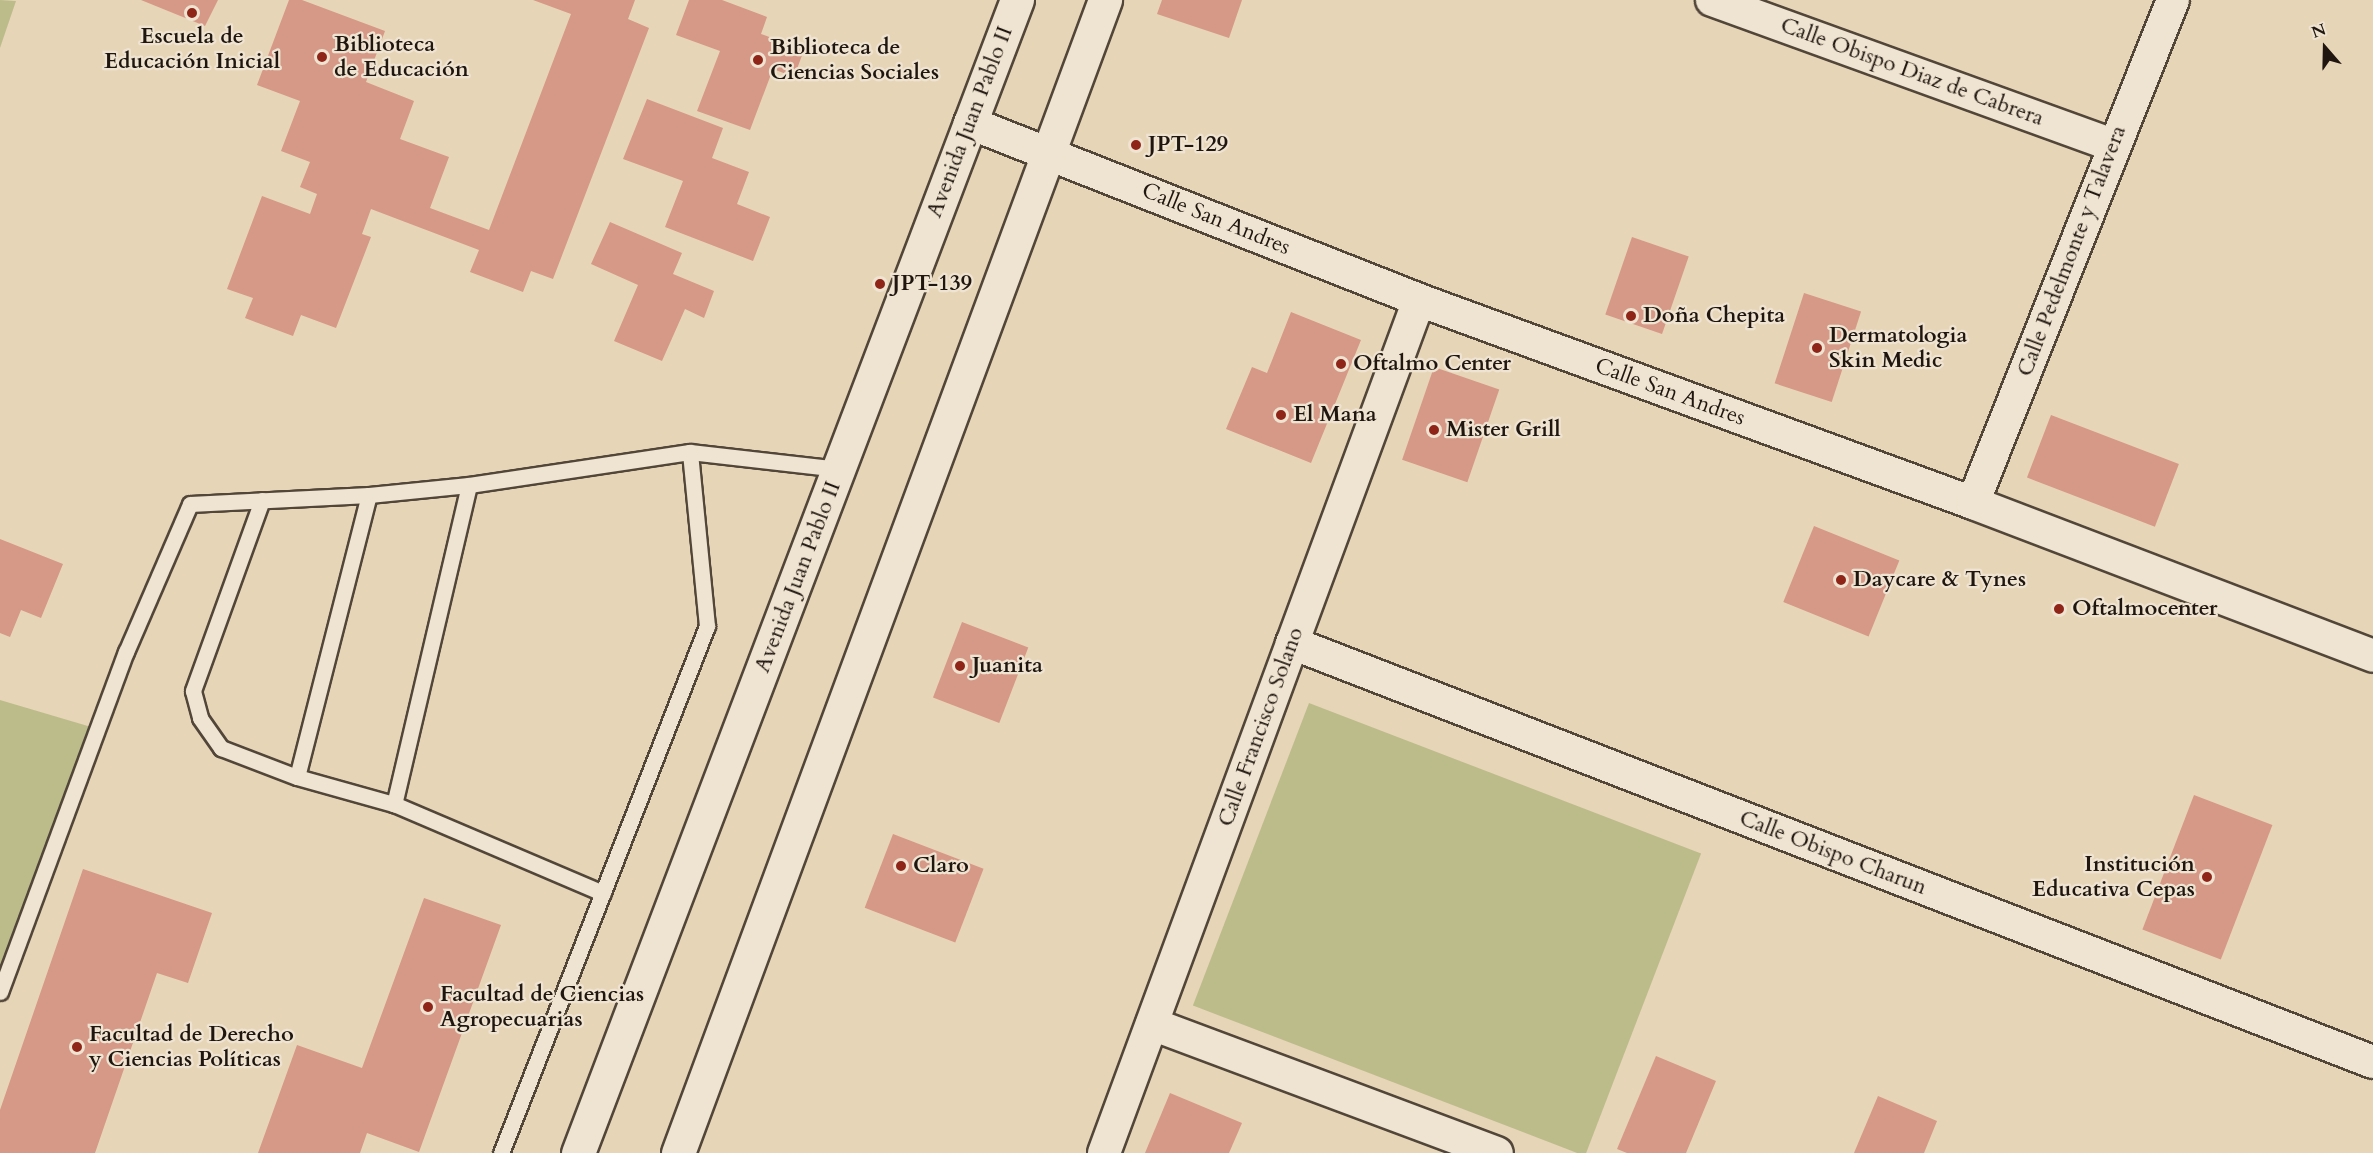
<!DOCTYPE html>
<meta charset="utf-8">
<style>
body{margin:0}
#map{position:relative;width:2373px;height:1153px;overflow:hidden;background:#e7d5b8;font-family:Cardo,serif}
div>[style]{position:absolute}
[style*='--x']{left:calc(var(--x)*1px);top:calc(var(--y)*1px);width:calc(var(--w)*1px);rotate:calc(var(--a)*1deg)}
.green>*{inset:0;background:#bcbc8b;transform-origin:0 0}
.building>*{inset:0;background:#d69887;transform-origin:0 0}
.roads{filter:drop-shadow(2px 0 #524639) drop-shadow(-2px 0 #524639) drop-shadow(0 2px #524639) drop-shadow(0 -2px #524639)}
.service>*{height:15px;margin:-7.5px;padding:0 7.5px;transform-origin:7.5px;border-radius:7.5px;background:#efe4d1}
.minor>*{height:32px;margin:-16px;padding:0 16px;transform-origin:16px;border-radius:16px;background:#efe4d1}
.secondary>*{height:33px;margin:-16.5px;padding:0 16.5px;transform-origin:16.5px;border-radius:16.5px;background:#efe4d1}
.dots>*{width:16px;height:16px;translate:-50% -50%;box-sizing:border-box;border:3px solid #efe4d1;border-radius:50%}
span{translate:-50% -50%;white-space:nowrap;text-align:center;line-height:1.15;-webkit-text-stroke:4.5px #efe4d1;paint-order:stroke}
.poi-label{font-size:22px;color:#20160f;font-weight:700}
.left{translate:0 -50%;text-align:left}
.right{translate:-100% -50%;text-align:right}
.street-label{font-size:22px;color:#20160f}
.north{position:absolute;left:2295px;top:18px;width:60px;height:60px;-webkit-text-stroke:4px #efe4d1;paint-order:stroke;rotate:340deg;font-size:16px;font-weight:700;line-height:24px;text-align:center;color:#20160f}
.north::after{content:'';display:block;margin:auto;width:21px;height:27px;background:#20160f;clip-path:polygon(50% 0,100% 100%,50% 72%,0 100%)}
</style>
<div id="map">
<div class="green">
<i style="clip-path:polygon(0 0,16px 1px,0 48px)"></i>
<i style="clip-path:polygon(0 700px,98px 729px,0 991px)"></i>
<i style="left:1309px;top:703px;width:420px;height:324px;rotate:21deg"></i>
</div>
<div class="building">
<i style="clip-path:polygon(141px 0,218px 0,205px 26px)"></i>
<i style="clip-path:polygon(289px 0,302px 0,385px 31px,366px 82px,414px 101px,400px 139px,449px 157px,430px 208px,489px 230px,571px 14px,533px 0,635px 0,628px 19px,649px 28px,553px 279px,531px 271px,523px 292px,470px 272px,479px 250px,371px 209px,362px 234px,371px 237px,336px 328px,301px 315px,293px 336px,245px 318px,253px 298px,227px 289px,262px 196px,310px 214px,317px 194px,300px 187px,310px 162px,281px 151px,300px 101px,257px 85px)"></i>
<i style="clip-path:polygon(689px 0,722px 0,767px 17px,761px 34px,804px 50px,794px 77px,773px 69px,750px 130px,697px 111px,720px 51px,676px 35px)"></i>
<i style="clip-path:polygon(1162px 0,1242px 0,1229px 38px,1157px 14px)"></i>
<i style="clip-path:polygon(647px 99px,723px 128px,712px 158px,749px 172px,737px 204px,770px 217px,753px 261px,665px 227px,683px 181px,623px 159px)"></i>
<i style="clip-path:polygon(610px 222px,682px 253px,673px 274px,714px 291px,704px 318px,685px 309px,662px 361px,614px 341px,638px 285px,591px 264px)"></i>
<i style="left:1632px;top:237px;width:60px;height:82px;rotate:19deg"></i>
<i style="left:1804px;top:293px;width:60px;height:95px;rotate:18deg"></i>
<i style="clip-path:polygon(1291px 312px,1361px 340px,1311px 463px,1226px 429px,1252px 367px,1267px 373px)"></i>
<i style="left:1434px;top:367px;width:69px;height:98px;rotate:19deg"></i>
<i style="left:2051px;top:415px;width:137px;height:67px;rotate:21deg"></i>
<i style="left:1814px;top:526px;width:92px;height:82px;rotate:22deg"></i>
<i style="clip-path:polygon(0 539px,63px 564px,41px 618px,21px 610px,10px 637px,0 633px)"></i>
<i style="left:962px;top:622px;width:71px;height:81px;rotate:21deg"></i>
<i style="left:2194px;top:795px;width:84px;height:144px;rotate:21deg"></i>
<i style="left:893px;top:834px;width:97px;height:79px;rotate:21deg"></i>
<i style="clip-path:polygon(83px 869px,212px 913px,188px 983px,157px 973px,95px 1153px,0 1153px,0 1110px)"></i>
<i style="clip-path:polygon(424px 898px,501px 925px,419px 1152px,367px 1133px,360px 1153px,258px 1153px,297px 1045px,362px 1068px)"></i>
<i style="clip-path:polygon(1656px 1056px,1716px 1081px,1686px 1153px,1627px 1153px,1617px 1149px)"></i>
<i style="clip-path:polygon(1170px 1093px,1242px 1123px,1229px 1153px,1145px 1153px)"></i>
<i style="clip-path:polygon(1878px 1096px,1937px 1121px,1924px 1153px,1854px 1153px)"></i>
</div>
<div class="roads">
<div class="service">
<i style="--x:469;--y:485;--w:328;--a:103.2"></i>
<i style="--x:394;--y:804;--w:227;--a:23.1"></i>
<i style="--x:262;--y:500;--w:203;--a:109.9"></i>
<i style="--x:193;--y:691;--w:28;--a:75"></i>
<i style="--x:200;--y:718;--w:37;--a:55"></i>
<i style="--x:221;--y:748;--w:81;--a:20.9"></i>
<i style="--x:297;--y:777;--w:101;--a:15.6"></i>
<i style="--x:297;--y:777;--w:291;--a:-75.7"></i>
<i style="--x:0;--y:992;--w:363;--a:-69.7"></i>
<i style="--x:126;--y:652;--w:161;--a:-66.6"></i>
<i style="--x:190;--y:504;--w:179;--a:-2.9"></i>
<i style="--x:369;--y:495;--w:100;--a:-5.7"></i>
<i style="--x:469;--y:485;--w:223;--a:-8.5"></i>
<i style="--x:690;--y:452;--w:150;--a:6.5"></i>
<i style="--x:501;--y:1153;--w:566;--a:-68.65"></i>
<i style="--x:707;--y:626;--w:175;--a:-95.6"></i>
</div>
<div class="minor">
<i style="--x:1712;--y:0;--w:425;--a:19.9"></i>
<i style="--x:970;--y:123;--w:483;--a:21.5"></i>
<i style="--x:1419;--y:300;--w:590;--a:20.12"></i>
<i style="--x:1973;--y:503;--w:428;--a:20.9"></i>
<i style="--x:1973;--y:503;--w:541;--a:-68.32"></i>
<i style="--x:1292;--y:643;--w:1159;--a:21.19"></i>
<i style="--x:1152;--y:1024;--w:368;--a:20.5"></i>
<i style="--x:1104;--y:1153;--w:909;--a:-69.73"></i>
</div>
<div class="secondary">
<i style="--x:578;--y:1153;--w:1234;--a:-69.16"></i>
<i style="--x:678;--y:1153;--w:1230;--a:-69.68"></i>
</div>
</div>
<div class="dots">
<i style="left:192px;top:13px;background:#8f2418"></i>
<i style="left:322px;top:57px;background:#8f2418"></i>
<i style="left:758px;top:60px;background:#8f2418"></i>
<i style="left:1136px;top:145px;background:#8f2418"></i>
<i style="left:880px;top:284px;background:#8f2418"></i>
<i style="left:1631px;top:316px;background:#8f2418"></i>
<i style="left:1817px;top:348px;background:#8f2418"></i>
<i style="left:1341px;top:364px;background:#8f2418"></i>
<i style="left:1281px;top:415px;background:#8f2418"></i>
<i style="left:1434px;top:430px;background:#8f2418"></i>
<i style="left:1841px;top:580px;background:#8f2418"></i>
<i style="left:2059px;top:609px;background:#8f2418"></i>
<i style="left:960px;top:666px;background:#8f2418"></i>
<i style="left:901px;top:866px;background:#8f2418"></i>
<i style="left:2207px;top:877px;background:#8f2418"></i>
<i style="left:428px;top:1007px;background:#8f2418"></i>
<i style="left:77px;top:1047px;background:#8f2418"></i>
</div>
<div class="poi-label">
<span style="left:192px;top:49px">Escuela de<br>Educación Inicial</span>
<span class="left" style="left:334px;top:57px">Biblioteca<br>de Educación</span>
<span class="left" style="left:770px;top:60px">Biblioteca de<br>Ciencias Sociales</span>
<span class="left" style="left:1148px;top:145px">JPT-129</span>
<span class="left" style="left:892px;top:284px">JPT-139</span>
<span class="left" style="left:1643px;top:316px">Doña Chepita</span>
<span class="left" style="left:1829px;top:348px">Dermatologia<br>Skin Medic</span>
<span class="left" style="left:1353px;top:364px">Oftalmo Center</span>
<span class="left" style="left:1293px;top:415px">El Mana</span>
<span class="left" style="left:1446px;top:430px">Mister Grill</span>
<span class="left" style="left:1853px;top:580px">Daycare &amp; Tynes</span>
<span class="left" style="left:2072px;top:609px">Oftalmocenter</span>
<span class="left" style="left:972px;top:666px">Juanita</span>
<span class="right" style="left:2195px;top:877px">Institución<br>Educativa Cepas</span>
<span class="left" style="left:913px;top:866px">Claro</span>
<span class="left" style="left:440px;top:1007px">Facultad de Ciencias<br>Agropecuarias</span>
<span class="left" style="left:89px;top:1047px">Facultad de Derecho<br>y Ciencias Políticas</span>
</div>
<div class="street-label">
<span style="left:1912px;top:72px;rotate:20deg">Calle Obispo Diaz de Cabrera</span>
<span style="left:970px;top:122px;rotate:-69deg">Avenida Juan Pablo II</span>
<span style="left:1216px;top:219px;rotate:22deg">Calle San Andres</span>
<span style="left:2072px;top:251px;rotate:-69deg">Calle Pedelmonte y Talavera</span>
<span style="left:1670px;top:392px;rotate:20deg">Calle San Andres</span>
<span style="left:798px;top:577px;rotate:-69deg">Avenida Juan Pablo II</span>
<span style="left:1261px;top:727px;rotate:-70deg">Calle Francisco Solano</span>
<span style="left:1833px;top:853px;rotate:21deg">Calle Obispo Charun</span>
</div>
<div class="north">N</div>
</div>
